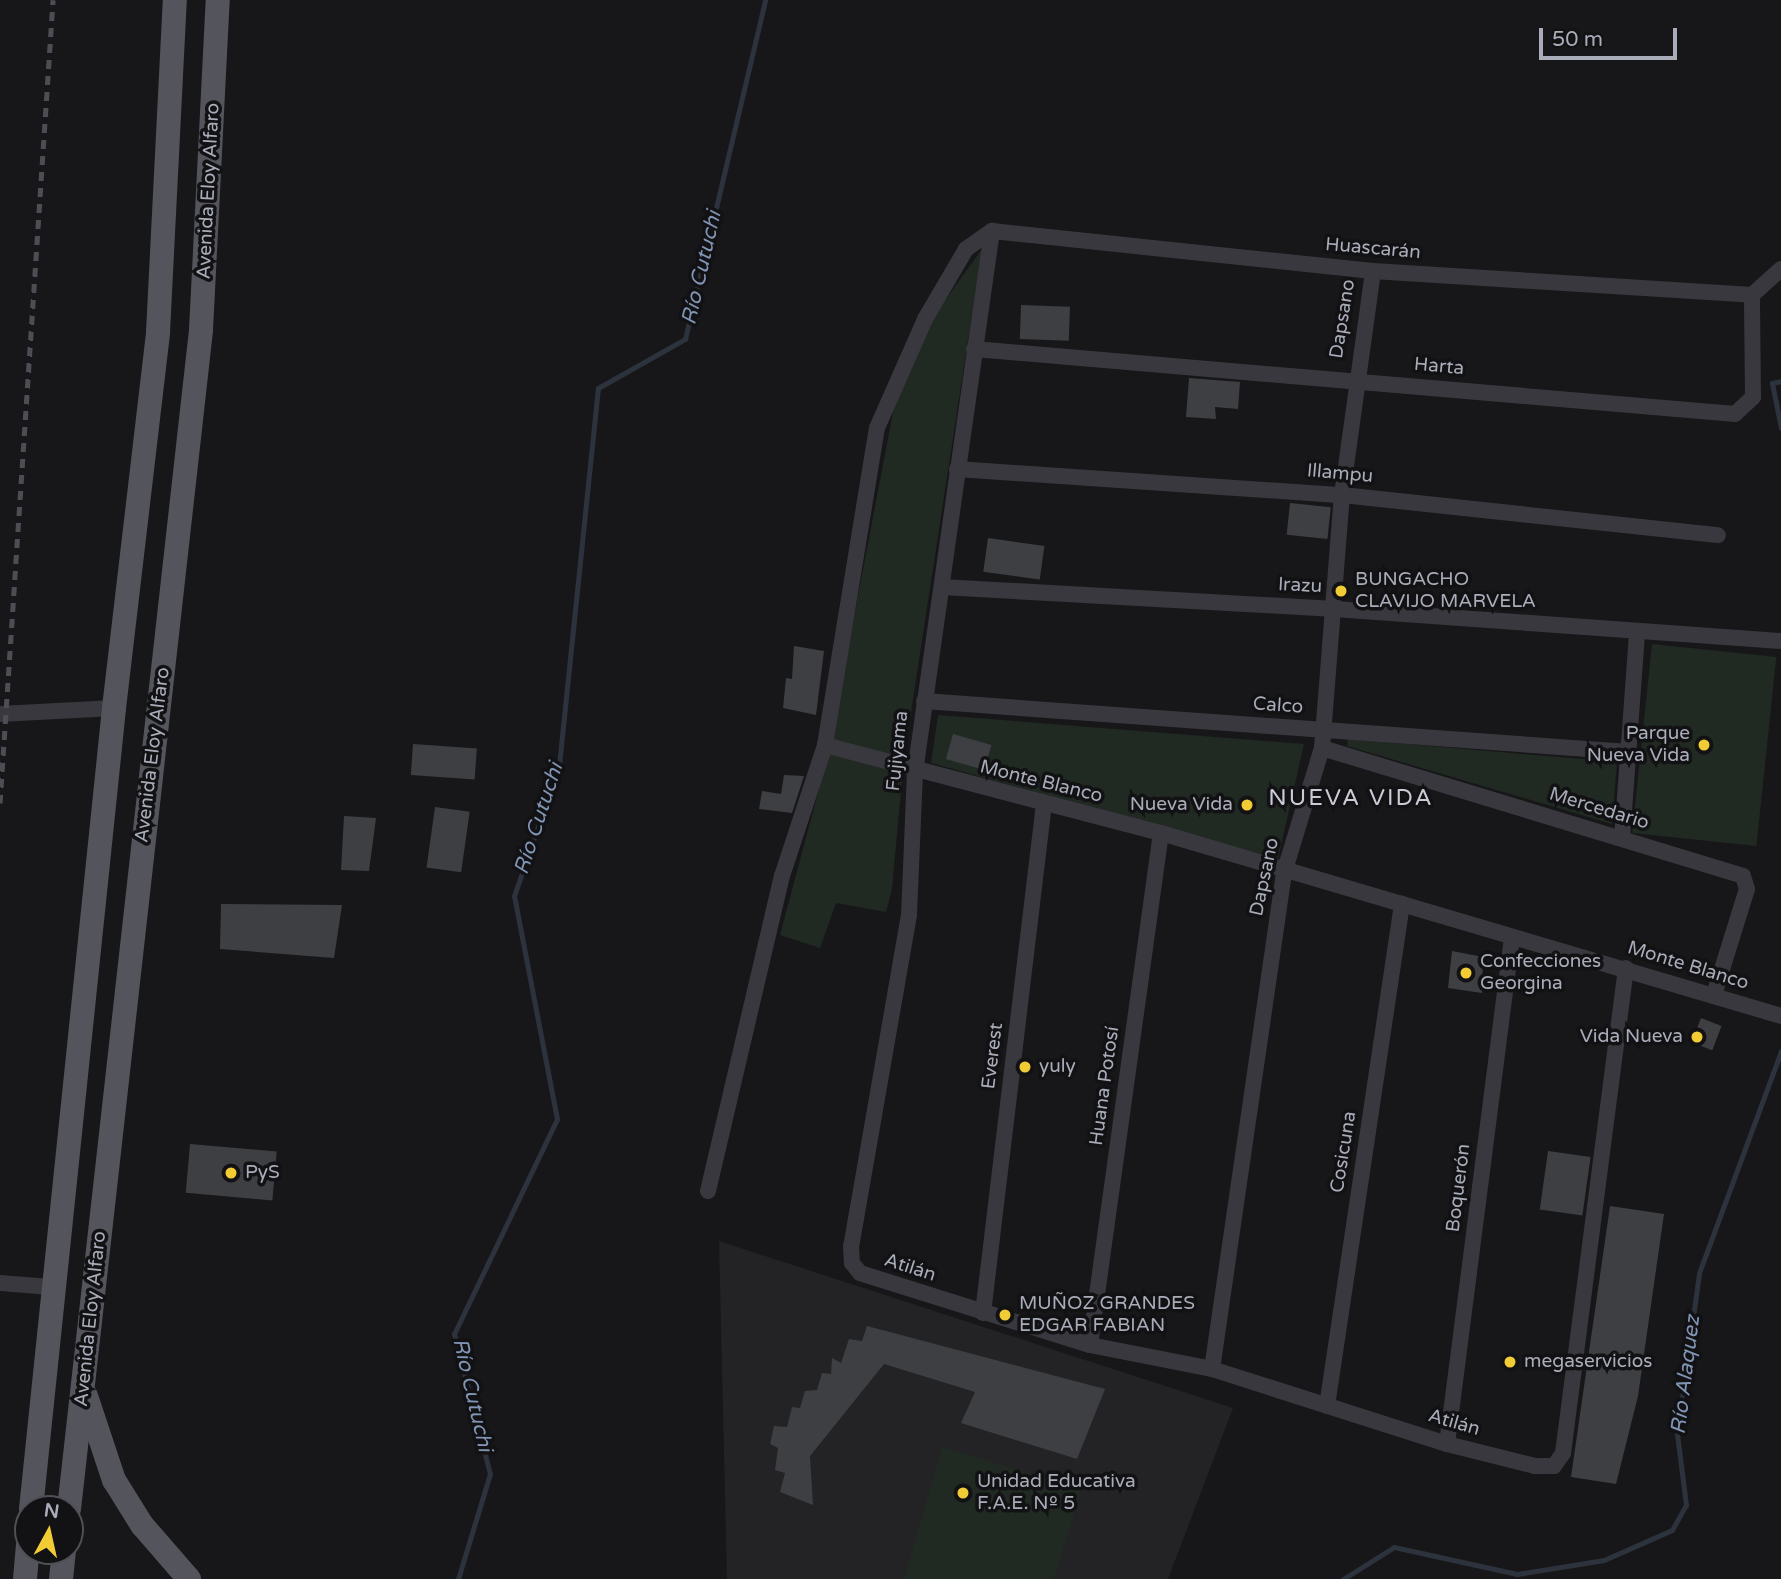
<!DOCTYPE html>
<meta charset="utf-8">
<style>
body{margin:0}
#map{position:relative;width:1781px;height:1579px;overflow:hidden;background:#171719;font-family:"Varela Round",sans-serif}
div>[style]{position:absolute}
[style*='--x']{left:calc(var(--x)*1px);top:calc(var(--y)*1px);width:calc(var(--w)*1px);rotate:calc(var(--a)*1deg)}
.built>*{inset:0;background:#232326}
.green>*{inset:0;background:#212923;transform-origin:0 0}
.stream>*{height:5px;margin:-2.5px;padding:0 2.5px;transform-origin:2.5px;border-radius:2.5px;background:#2d333d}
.building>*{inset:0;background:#3e3f43;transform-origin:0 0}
.minor>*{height:16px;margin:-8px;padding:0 8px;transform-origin:8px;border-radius:8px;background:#38383e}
.primary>*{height:24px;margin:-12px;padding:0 12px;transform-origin:12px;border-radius:12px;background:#54545d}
.rail>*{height:5px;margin-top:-2.5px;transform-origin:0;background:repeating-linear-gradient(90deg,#4d4e55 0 9px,transparent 0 16px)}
.dots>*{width:19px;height:19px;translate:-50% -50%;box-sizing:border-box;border:4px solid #121214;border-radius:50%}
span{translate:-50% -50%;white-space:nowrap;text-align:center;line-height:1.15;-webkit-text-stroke:7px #121214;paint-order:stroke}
.street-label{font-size:19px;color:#a9acb9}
.poi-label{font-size:19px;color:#a9acb9}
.left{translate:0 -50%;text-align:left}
.right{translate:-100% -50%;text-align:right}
.water-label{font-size:21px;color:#8094b4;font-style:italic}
.quarter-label{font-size:23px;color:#cacbd5;letter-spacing:2px}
.north{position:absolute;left:14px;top:1495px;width:70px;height:70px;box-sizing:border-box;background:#121214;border:2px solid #4e5056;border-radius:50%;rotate:8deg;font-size:19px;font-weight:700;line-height:28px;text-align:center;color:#a9acb9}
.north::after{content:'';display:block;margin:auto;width:24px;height:32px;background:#f2cc35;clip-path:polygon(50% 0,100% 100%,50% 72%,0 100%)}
.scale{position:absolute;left:1539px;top:28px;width:138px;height:32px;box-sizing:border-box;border:4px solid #a9acb9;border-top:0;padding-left:9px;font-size:21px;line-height:24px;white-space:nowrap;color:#a9acb9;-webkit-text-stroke:5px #121214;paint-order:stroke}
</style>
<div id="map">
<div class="built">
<i style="clip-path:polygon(719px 1241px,1233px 1408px,1168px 1579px,727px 1579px)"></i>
</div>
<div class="green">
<i style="clip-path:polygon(982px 249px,904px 758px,892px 889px,886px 912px,836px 903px,820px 948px,780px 935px,826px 763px,895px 402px,933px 317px)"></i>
<i style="left:1652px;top:644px;width:125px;height:190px;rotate:6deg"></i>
<i style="clip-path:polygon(938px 715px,1304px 744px,1278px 859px,931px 763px)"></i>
<i style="clip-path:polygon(1348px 739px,1617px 762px,1612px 824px,1347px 746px)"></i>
<i style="clip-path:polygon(942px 1447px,1082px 1489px,1054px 1579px,904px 1579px)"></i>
</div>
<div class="stream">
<i style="--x:1781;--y:381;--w:9;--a:167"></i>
<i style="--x:1772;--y:383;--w:46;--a:78.7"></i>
<i style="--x:458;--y:1579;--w:110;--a:-73.1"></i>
<i style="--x:490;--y:1474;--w:145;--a:-104.4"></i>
<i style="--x:454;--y:1334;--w:238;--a:-64.4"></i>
<i style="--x:557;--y:1119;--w:227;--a:-100.9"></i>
<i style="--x:514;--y:896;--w:139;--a:-71"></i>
<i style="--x:559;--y:765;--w:379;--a:-84.1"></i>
<i style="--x:598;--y:388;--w:100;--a:-29.4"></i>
<i style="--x:685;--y:339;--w:348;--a:-76.7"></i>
<i style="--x:1343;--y:1579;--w:60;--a:-32.1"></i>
<i style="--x:1394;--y:1547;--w:126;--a:12.4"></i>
<i style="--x:1517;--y:1574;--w:88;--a:-9.1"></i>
<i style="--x:1604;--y:1560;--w:74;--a:-23.8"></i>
<i style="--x:1672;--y:1530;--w:29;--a:-61"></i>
<i style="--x:1686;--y:1505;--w:72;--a:-97.2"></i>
<i style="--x:1677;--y:1434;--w:162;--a:-82.2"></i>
<i style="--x:1699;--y:1273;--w:237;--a:-69.7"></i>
</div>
<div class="building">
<i style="left:1021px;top:305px;width:49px;height:34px;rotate:2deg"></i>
<i style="clip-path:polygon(1189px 378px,1240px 382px,1238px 409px,1215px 407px,1216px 419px,1186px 417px)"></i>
<i style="left:1290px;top:503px;width:41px;height:32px;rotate:6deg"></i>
<i style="left:988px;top:538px;width:57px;height:34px;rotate:8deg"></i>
<i style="clip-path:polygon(794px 646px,824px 651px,816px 715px,783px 708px,786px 678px,792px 679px)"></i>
<i style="left:953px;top:734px;width:40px;height:26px;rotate:16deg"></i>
<i style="left:413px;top:744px;width:64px;height:31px;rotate:4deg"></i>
<i style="clip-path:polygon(784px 775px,804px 776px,792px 813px,759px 809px,762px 791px,781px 794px)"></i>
<i style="left:435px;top:807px;width:35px;height:61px;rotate:8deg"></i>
<i style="clip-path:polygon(344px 816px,376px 818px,369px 871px,341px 870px)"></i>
<i style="clip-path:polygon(221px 904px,342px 905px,334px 958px,220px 949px)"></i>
<i style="clip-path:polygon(1452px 951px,1483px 957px,1482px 993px,1448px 988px)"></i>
<i style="left:1701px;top:1018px;width:22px;height:26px;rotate:21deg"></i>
<i style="left:190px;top:1144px;width:87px;height:49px;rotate:5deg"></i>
<i style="left:1548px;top:1151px;width:43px;height:59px;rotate:8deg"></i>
<i style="clip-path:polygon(1610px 1206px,1664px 1214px,1638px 1396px,1616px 1484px,1571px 1477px)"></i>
<i style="clip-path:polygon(867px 1326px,1105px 1389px,1077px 1459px,961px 1423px,975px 1392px,884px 1364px,810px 1456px,813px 1505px,780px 1492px,785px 1473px,775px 1470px,778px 1448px,770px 1444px,774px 1426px,787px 1427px,792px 1407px,800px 1408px,805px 1391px,817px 1390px,822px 1373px,831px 1374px,832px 1358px,841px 1363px,849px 1339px,862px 1341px)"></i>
</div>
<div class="minor">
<i style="--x:992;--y:231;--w:546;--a:98.1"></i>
<i style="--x:915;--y:772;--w:143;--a:92.4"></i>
<i style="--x:909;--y:915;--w:336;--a:99.9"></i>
<i style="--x:851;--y:1246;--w:17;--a:87"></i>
<i style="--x:852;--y:1263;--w:13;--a:51"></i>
<i style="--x:860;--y:1273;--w:241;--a:17.4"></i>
<i style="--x:1090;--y:1345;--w:124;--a:11.1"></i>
<i style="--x:1212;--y:1369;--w:247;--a:17.7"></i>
<i style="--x:1447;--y:1444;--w:91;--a:14"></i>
<i style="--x:1535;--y:1466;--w:19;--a:0"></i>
<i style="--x:1554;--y:1466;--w:16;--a:-55"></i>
<i style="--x:1563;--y:1453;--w:489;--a:-82.6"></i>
<i style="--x:992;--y:231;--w:383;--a:6"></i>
<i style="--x:1373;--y:271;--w:380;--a:3.6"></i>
<i style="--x:974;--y:349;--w:764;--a:4.88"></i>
<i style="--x:1735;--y:414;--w:25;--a:-43"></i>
<i style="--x:1753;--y:397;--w:102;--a:-90.6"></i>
<i style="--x:1752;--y:295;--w:39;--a:-42"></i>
<i style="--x:957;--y:469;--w:386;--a:3.9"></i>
<i style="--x:1342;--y:495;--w:378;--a:6.1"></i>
<i style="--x:942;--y:587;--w:393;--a:3.2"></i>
<i style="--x:1334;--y:609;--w:448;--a:4.1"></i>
<i style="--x:924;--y:701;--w:707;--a:4.14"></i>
<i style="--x:0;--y:714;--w:114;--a:-3"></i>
<i style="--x:825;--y:745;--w:321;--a:-80.7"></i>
<i style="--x:877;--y:428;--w:119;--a:-66.2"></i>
<i style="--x:925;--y:319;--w:81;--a:-59.6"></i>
<i style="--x:966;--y:249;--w:32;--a:-35"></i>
<i style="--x:1322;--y:748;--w:440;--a:16.9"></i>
<i style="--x:1743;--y:876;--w:14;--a:73"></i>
<i style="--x:1747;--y:889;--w:111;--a:107.3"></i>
<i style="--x:1622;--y:838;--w:207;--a:-85.8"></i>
<i style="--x:708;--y:1191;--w:324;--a:-76.8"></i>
<i style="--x:782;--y:876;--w:138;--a:-71.8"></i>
<i style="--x:825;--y:745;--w:347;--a:14.7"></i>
<i style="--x:1161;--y:833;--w:646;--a:16.44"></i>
<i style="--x:0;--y:1283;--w:51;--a:4.5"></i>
<i style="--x:983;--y:1313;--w:513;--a:-83.17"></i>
<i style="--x:1090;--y:1345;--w:517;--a:-82.11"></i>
<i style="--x:1212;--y:1369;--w:501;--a:-81.74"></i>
<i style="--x:1284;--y:873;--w:131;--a:-73.1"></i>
<i style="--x:1322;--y:748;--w:254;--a:-85.5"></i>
<i style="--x:1342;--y:495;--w:226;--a:-82.1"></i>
<i style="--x:1327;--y:1406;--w:508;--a:-81.5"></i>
<i style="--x:1447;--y:1444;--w:511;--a:-82.69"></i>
</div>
<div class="primary">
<i style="--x:86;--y:1396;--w:89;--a:71.6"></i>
<i style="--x:114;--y:1480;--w:53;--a:58.1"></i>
<i style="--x:142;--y:1525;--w:72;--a:49"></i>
<i style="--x:31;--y:1509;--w:805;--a:-84.08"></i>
<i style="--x:114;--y:708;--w:379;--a:-83.3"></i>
<i style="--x:158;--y:332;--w:332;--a:-87.1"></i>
<i style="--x:69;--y:1509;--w:1186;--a:-83.61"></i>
<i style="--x:201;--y:330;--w:330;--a:-87.1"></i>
<i style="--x:25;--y:1579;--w:34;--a:-85"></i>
<i style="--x:61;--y:1579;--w:28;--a:-84"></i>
</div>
<div class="rail">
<i style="--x:0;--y:803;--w:805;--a:-86.22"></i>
</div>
<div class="dots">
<i style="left:1341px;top:591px;background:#f2cc35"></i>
<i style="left:1704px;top:745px;background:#f2cc35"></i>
<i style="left:1247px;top:805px;background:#f2cc35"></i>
<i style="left:1466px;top:973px;background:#f2cc35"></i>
<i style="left:1697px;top:1037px;background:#f2cc35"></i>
<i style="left:1025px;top:1067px;background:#f2cc35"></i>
<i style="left:231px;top:1173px;background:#f2cc35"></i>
<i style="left:1005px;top:1315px;background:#f2cc35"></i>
<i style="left:1510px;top:1362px;background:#f2cc35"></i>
<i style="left:963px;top:1493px;background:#f2cc35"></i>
</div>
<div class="street-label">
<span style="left:209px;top:191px;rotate:-87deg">Avenida Eloy Alfaro</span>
<span style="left:1373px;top:249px;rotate:5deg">Huascarán</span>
<span style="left:1343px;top:319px;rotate:-81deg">Dapsano</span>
<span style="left:1439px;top:367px;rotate:5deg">Harta</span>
<span style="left:1340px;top:474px;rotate:5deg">Illampu</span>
<span style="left:1300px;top:586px;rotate:3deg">Irazu</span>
<span style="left:1278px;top:706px;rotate:4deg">Calco</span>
<span style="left:898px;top:751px;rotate:-84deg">Fujiyama</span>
<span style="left:153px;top:755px;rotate:-83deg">Avenida Eloy Alfaro</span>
<span style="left:1041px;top:782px;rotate:14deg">Monte Blanco</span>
<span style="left:1599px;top:809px;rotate:17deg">Mercedario</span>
<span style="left:1265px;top:877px;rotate:-78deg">Dapsano</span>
<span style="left:1688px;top:966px;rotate:17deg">Monte Blanco</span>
<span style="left:993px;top:1056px;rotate:-83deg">Everest</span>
<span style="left:1105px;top:1086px;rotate:-82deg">Huana Potosí</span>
<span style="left:1344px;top:1152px;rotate:-81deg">Cosicuna</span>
<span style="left:1459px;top:1188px;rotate:-83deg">Boquerón</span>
<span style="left:910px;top:1268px;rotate:18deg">Atilán</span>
<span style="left:91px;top:1319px;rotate:-84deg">Avenida Eloy Alfaro</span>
<span style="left:1454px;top:1423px;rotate:16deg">Atilán</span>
</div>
<div class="poi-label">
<span class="left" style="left:1355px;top:591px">BUNGACHO<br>CLAVIJO MARVELA</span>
<span class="right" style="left:1690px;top:745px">Parque<br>Nueva Vida</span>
<span class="right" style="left:1233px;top:805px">Nueva Vida</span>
<span class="left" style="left:1480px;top:973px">Confecciones<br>Georgina</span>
<span class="right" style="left:1683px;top:1037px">Vida Nueva</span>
<span class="left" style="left:1039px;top:1067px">yuly</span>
<span class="left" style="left:245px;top:1173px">PyS</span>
<span class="left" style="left:1019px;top:1315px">MUÑOZ GRANDES<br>EDGAR FABIAN</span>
<span class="left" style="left:1524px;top:1362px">megaservicios</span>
<span class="left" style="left:977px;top:1493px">Unidad Educativa<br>F.A.E. Nº 5</span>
</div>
<div class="water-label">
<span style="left:702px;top:268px;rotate:-77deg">Río Cutuchi</span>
<span style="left:539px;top:819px;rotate:-72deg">Río Cutuchi</span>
<span style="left:1686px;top:1375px;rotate:-83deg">Río Alaquez</span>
<span style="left:472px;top:1395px;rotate:77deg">Río Cutuchi</span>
</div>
<div class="quarter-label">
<span style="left:1351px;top:798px">NUEVA VIDA</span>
</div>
<div class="north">N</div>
<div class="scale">50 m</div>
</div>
